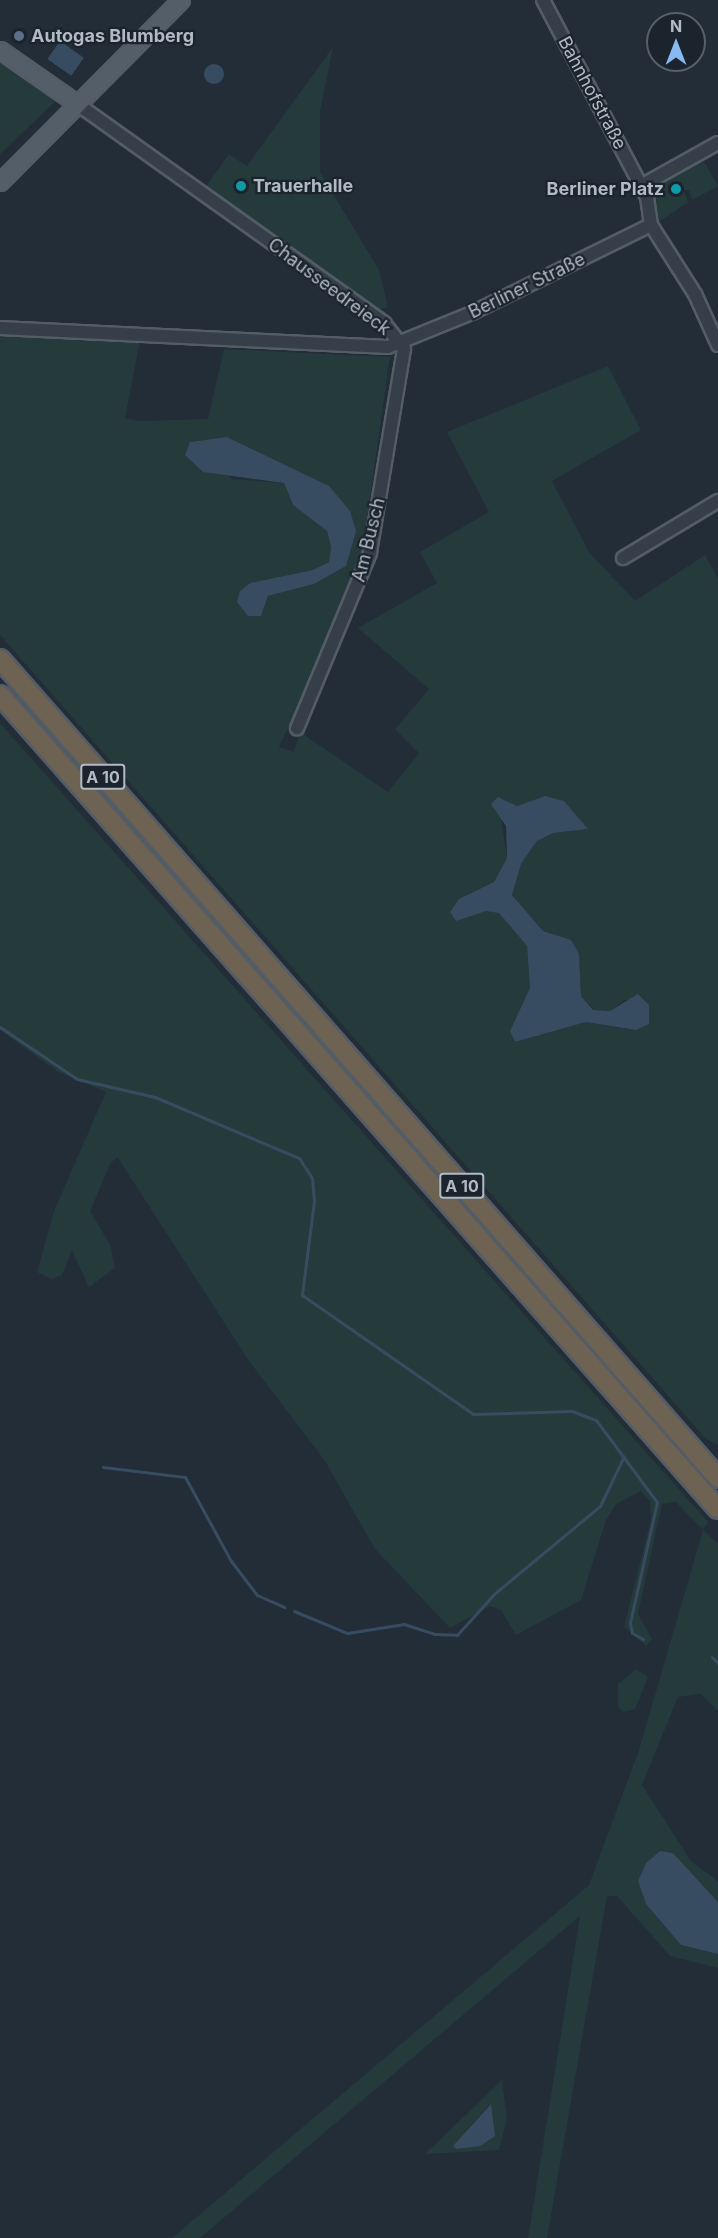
<!DOCTYPE html>
<meta charset="utf-8">
<style>
body{margin:0}
#map{position:relative;width:718px;height:2238px;overflow:hidden;background:#222d38;font-family:Inter,sans-serif}
div>[style]{position:absolute}
[style*='--x']{left:calc(var(--x)*1px);top:calc(var(--y)*1px);width:calc(var(--w)*1px);rotate:calc(var(--a)*1deg)}
.green>*{inset:0;background:#253a3a}
.water>*{inset:0;background:#384c61;transform-origin:0 0}
.round{border-radius:50%}
.stream>*{height:3px;margin:-1.5px;padding:0 1.5px;transform-origin:1.5px;border-radius:1.5px;background:#384c61}
.roads{filter:drop-shadow(2px 0 #545d66) drop-shadow(-2px 0 #545d66) drop-shadow(0 2px #545d66) drop-shadow(0 -2px #545d66)}
.minor>*{height:12px;margin:-6px;padding:0 6px;transform-origin:6px;border-radius:6px;background:#363f49}
.major>*{height:15px;margin:-7.5px;padding:0 7.5px;transform-origin:7.5px;border-radius:7.5px;background:#545e69}
.highway>*{height:18px;margin:-9px;padding:0 9px;transform-origin:9px;border-radius:9px;background:#6e6253}
.dots>*{width:16px;height:16px;translate:-50% -50%;box-sizing:border-box;border:3px solid #1b242d;border-radius:50%}
span{translate:-50% -50%;white-space:nowrap;text-align:center;line-height:1.15;-webkit-text-stroke:4.5px #1b242d;paint-order:stroke}
.shield-label span{padding:2px 4px;background:#1b242d;border:2px solid;border-radius:4px;-webkit-text-stroke-width:0}
.shield-label{font-size:16px;color:#b1bac5;font-weight:700}
.poi-label{font-size:18px;color:#b1bac5;font-weight:700}
.left{translate:0 -50%;text-align:left}
.right{translate:-100% -50%;text-align:right}
.street-label{font-size:18px;color:#b1bac5}
.north{position:absolute;left:646px;top:12px;width:60px;height:60px;box-sizing:border-box;background:#1b242d;border:2px solid #57606a;border-radius:50%;rotate:0deg;font-size:16px;font-weight:700;line-height:24px;text-align:center;color:#b1bac5}
.north::after{content:'';display:block;margin:auto;width:21px;height:27px;background:#88b9f2;clip-path:polygon(50% 0,100% 100%,50% 72%,0 100%)}
</style>
<div id="map">
<div class="green">
<i style="clip-path:polygon(333px 47px,320px 111px,320px 172px,379px 270px,388px 307px,377px 310px,205px 188px,229px 154px,247px 166px)"></i>
<i style="clip-path:polygon(0 63px,56px 101px,0 154px)"></i>
<i style="clip-path:polygon(701px 157px,718px 186px,692px 200px,689px 190px,683px 190px,688px 202px,656px 224px,648px 189px)"></i>
<i style="clip-path:polygon(evenodd,0 333px,140px 341px,125px 418px,139px 421px,208px 419px,224px 349px,390px 357px,358px 581px,279px 747px,294px 752px,300px 732px,388px 792px,419px 753px,395px 729px,429px 689px,358px 628px,437px 583px,420px 552px,489px 512px,447px 432px,608px 366px,641px 430px,552px 481px,589px 552px,635px 601px,705px 555px,718px 579px,718px 1445px,706px 1439px,0 635px,0 333px,227px 437px,329px 486px,346px 566px,314px 584px,268px 596px,261px 616px,250px 583px,313px 570px,329px 562px,331px 547px,327px 531px,293px 505px,284px 483px,232px 479px,191px 442px,227px 437px,0 333px,545px 796px,587px 829px,553px 833px,537px 841px,521px 864px,512px 895px,543px 931px,571px 940px,579px 954px,581px 996px,594px 1010px,610px 1011px,626px 999px,636px 1030px,586px 1022px,515px 1042px,510px 1031px,530px 988px,527px 946px,499px 913px,459px 899px,494px 882px,507px 858px,498px 797px,517px 806px,545px 796px)"></i>
<i style="clip-path:polygon(0 723px,708px 1522px,703px 1530px,718px 1544px,718px 1711px,701px 1694px,678px 1697px,642px 1785px,691px 1861px,718px 1881px,718px 1902px,673px 1853px,660px 1851px,646px 1863px,638px 1881px,646px 1904px,681px 1945px,718px 1954px,718px 1968px,670px 1956px,617px 1896px,607px 1896px,547px 2238px,528px 2238px,580px 1916px,200px 2238px,172px 2238px,589px 1885px,639px 1750px,703px 1530px,676px 1502px,662px 1504px,638px 1614px,652px 1639px,646px 1646px,624px 1627px,651px 1520px,650px 1501px,641px 1491px,616px 1504px,606px 1520px,581px 1600px,516px 1635px,501px 1610px,490px 1606px,450px 1628px,375px 1549px,325px 1461px,249px 1361px,118px 1158px,111px 1162px,90px 1211px,110px 1244px,115px 1268px,89px 1287px,72px 1251px,62px 1275px,51px 1279px,37px 1272px,54px 1211px,106px 1092px,57px 1071px,0 1030px)"></i>
<i style="clip-path:polygon(636px 1669px,648px 1677px,635px 1709px,623px 1712px,618px 1707px,618px 1684px)"></i>
<i style="clip-path:polygon(evenodd,502px 2080px,507px 2119px,499px 2150px,425px 2154px,502px 2080px,490px 2104px,480px 2146px,465px 2132px,490px 2104px)"></i>
</div>
<div class="water">
<i style="left:60px;top:41px;width:29px;height:22px;rotate:35deg"></i>
<i class="round" style="left:204px;top:64px;width:20px;height:20px"></i>
<i style="clip-path:polygon(227px 437px,329px 486px,350px 511px,356px 531px,346px 566px,314px 584px,268px 596px,261px 616px,248px 616px,237px 602px,240px 591px,250px 583px,313px 570px,329px 562px,331px 547px,327px 531px,293px 505px,284px 483px,203px 472px,185px 455px,190px 442px)"></i>
<i style="clip-path:polygon(545px 796px,564px 801px,588px 829px,553px 833px,537px 841px,521px 864px,512px 895px,543px 931px,571px 940px,579px 954px,581px 996px,593px 1010px,610px 1011px,638px 994px,649px 1005px,649px 1024px,636px 1030px,586px 1022px,515px 1042px,510px 1031px,530px 988px,527px 946px,499px 913px,486px 911px,456px 921px,450px 912px,459px 899px,494px 882px,507px 858px,506px 826px,491px 804px,498px 797px,517px 806px)"></i>
<i style="clip-path:polygon(660px 1851px,673px 1853px,718px 1902px,718px 1954px,681px 1945px,646px 1904px,638px 1881px,646px 1863px)"></i>
<i style="clip-path:polygon(491px 2104px,495px 2136px,480px 2146px,456px 2149px,453px 2146px)"></i>
</div>
<div class="stream">
<i style="--x:0;--y:1027;--w:93;--a:34"></i>
<i style="--x:77;--y:1079;--w:80;--a:13"></i>
<i style="--x:155;--y:1097;--w:156;--a:23"></i>
<i style="--x:299;--y:1158;--w:24;--a:57"></i>
<i style="--x:312;--y:1178;--w:23;--a:85"></i>
<i style="--x:314;--y:1201;--w:95;--a:97.3"></i>
<i style="--x:302;--y:1295;--w:208;--a:34.8"></i>
<i style="--x:473;--y:1414;--w:99;--a:-1.7"></i>
<i style="--x:572;--y:1411;--w:26;--a:21"></i>
<i style="--x:596;--y:1420;--w:102;--a:53.4"></i>
<i style="--x:657;--y:1502;--w:124;--a:102.6"></i>
<i style="--x:630;--y:1623;--w:10;--a:79"></i>
<i style="--x:632;--y:1633;--w:13;--a:29"></i>
<i style="--x:103;--y:1467;--w:83;--a:7"></i>
<i style="--x:185;--y:1477;--w:96;--a:61.3"></i>
<i style="--x:231;--y:1561;--w:43;--a:52.6"></i>
<i style="--x:257;--y:1595;--w:30;--a:24"></i>
<i style="--x:294;--y:1611;--w:57;--a:22.5"></i>
<i style="--x:347;--y:1633;--w:58;--a:-9"></i>
<i style="--x:404;--y:1624;--w:32;--a:18"></i>
<i style="--x:434;--y:1634;--w:23;--a:2"></i>
<i style="--x:457;--y:1635;--w:55;--a:-47.9"></i>
<i style="--x:494;--y:1594;--w:138;--a:-39.7"></i>
<i style="--x:600;--y:1506;--w:55;--a:-64.4"></i>
<i style="--x:712;--y:1657;--w:8;--a:45"></i>
</div>
<div class="roads">
<div class="minor">
<i style="--x:543;--y:0;--w:223;--a:62.2"></i>
<i style="--x:647;--y:197;--w:28;--a:82"></i>
<i style="--x:651;--y:225;--w:82;--a:57.5"></i>
<i style="--x:695;--y:294;--w:56;--a:65.7"></i>
<i style="--x:76;--y:103;--w:379;--a:35.5"></i>
<i style="--x:384;--y:323;--w:33;--a:52"></i>
<i style="--x:404;--y:349;--w:207;--a:99.5"></i>
<i style="--x:370;--y:553;--w:190;--a:112.6"></i>
<i style="--x:641;--y:186;--w:88;--a:-29.2"></i>
<i style="--x:0;--y:328;--w:388;--a:2.8"></i>
<i style="--x:388;--y:347;--w:93;--a:-22.1"></i>
<i style="--x:474;--y:312;--w:197;--a:-26.2"></i>
<i style="--x:623;--y:558;--w:111;--a:-31"></i>
</div>
<div class="major">
<i style="--x:0;--y:50;--w:93;--a:34.9"></i>
<i style="--x:0;--y:182;--w:257;--a:-45.2"></i>
</div>
<div class="highway">
<i style="--x:0;--y:659;--w:1089;--a:48.76"></i>
<i style="--x:0;--y:695;--w:1085;--a:48.59"></i>
</div>
</div>
<div class="dots">
<i style="left:19px;top:36px;background:#5c6f8a"></i>
<i style="left:241px;top:186px;background:#0f9aa8"></i>
<i style="left:676px;top:189px;background:#0f9aa8"></i>
</div>
<div class="shield-label">
<span style="left:103px;top:777px">A 10</span>
<span style="left:462px;top:1186px">A 10</span>
</div>
<div class="poi-label">
<span class="left" style="left:31px;top:36px">Autogas Blumberg</span>
<span class="left" style="left:253px;top:186px">Trauerhalle</span>
<span class="right" style="left:664px;top:189px">Berliner Platz</span>
</div>
<div class="street-label">
<span style="left:592px;top:93px;rotate:62deg">Bahnhofstraße</span>
<span style="left:527px;top:286px;rotate:-26deg">Berliner Straße</span>
<span style="left:329px;top:287px;rotate:37deg">Chausseedreieck</span>
<span style="left:369px;top:540px;rotate:-76deg">Am Busch</span>
</div>
<div class="north">N</div>
</div>
